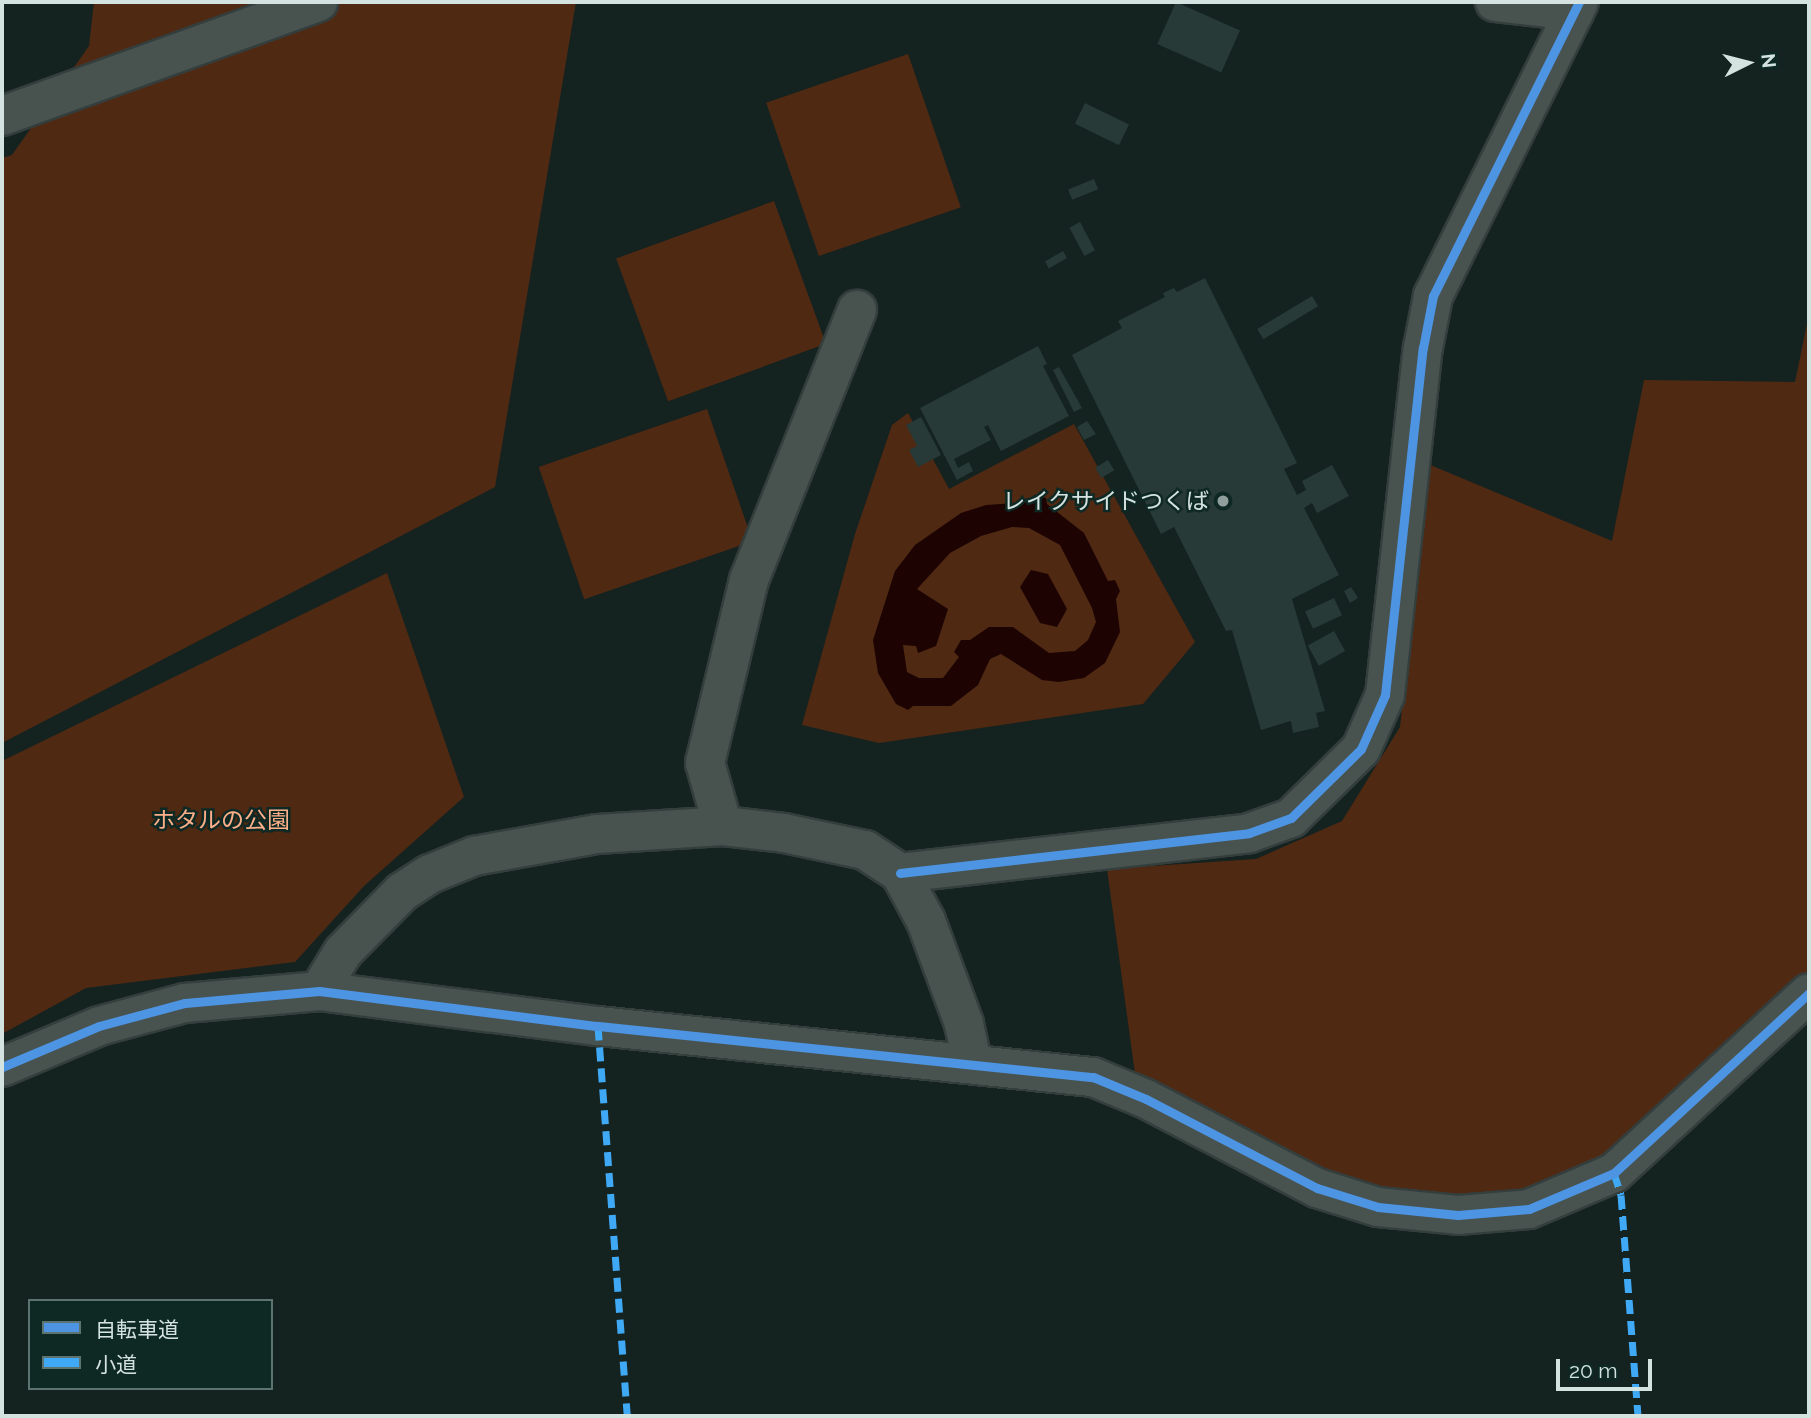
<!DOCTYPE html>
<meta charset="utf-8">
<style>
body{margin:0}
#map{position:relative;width:1811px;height:1418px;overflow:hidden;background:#142220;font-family:Raleway,"Noto Sans JP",sans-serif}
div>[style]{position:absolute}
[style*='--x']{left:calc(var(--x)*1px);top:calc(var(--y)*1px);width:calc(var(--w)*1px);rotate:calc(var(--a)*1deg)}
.green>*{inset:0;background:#502913;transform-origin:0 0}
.water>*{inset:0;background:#1d0403}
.building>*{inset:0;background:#273a37;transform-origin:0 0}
.roads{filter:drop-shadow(2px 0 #343e3d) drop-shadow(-2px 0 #343e3d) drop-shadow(0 2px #343e3d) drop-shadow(0 -2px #343e3d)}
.minor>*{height:38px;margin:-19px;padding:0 19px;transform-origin:19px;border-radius:19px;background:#485350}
.quiet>*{height:7px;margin-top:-3.5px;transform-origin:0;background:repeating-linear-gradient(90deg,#3fa9f5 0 14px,transparent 0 21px)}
.cycleway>*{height:9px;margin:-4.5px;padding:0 4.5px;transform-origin:4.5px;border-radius:4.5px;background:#4d94e3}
.dots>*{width:19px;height:19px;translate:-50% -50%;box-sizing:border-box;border:4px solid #0e2824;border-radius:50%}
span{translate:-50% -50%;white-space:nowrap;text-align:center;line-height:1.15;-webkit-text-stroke:5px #0e2824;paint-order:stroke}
.poi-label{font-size:23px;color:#d4e3df}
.right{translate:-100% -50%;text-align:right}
.park-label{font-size:23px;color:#fdaf89}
.frame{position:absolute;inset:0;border:4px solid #d4e3df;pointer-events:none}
.legend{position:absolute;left:28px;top:1299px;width:245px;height:91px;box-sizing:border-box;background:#0e2824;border:2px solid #5d736f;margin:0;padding:9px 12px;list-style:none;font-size:21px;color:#d4e3df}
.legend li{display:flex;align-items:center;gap:14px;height:35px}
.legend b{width:35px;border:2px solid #5d736f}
.north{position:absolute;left:1713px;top:28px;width:70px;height:70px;-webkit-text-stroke:5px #0e2824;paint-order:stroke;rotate:84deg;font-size:19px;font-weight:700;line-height:28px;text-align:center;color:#d4e3df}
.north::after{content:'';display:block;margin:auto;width:24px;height:32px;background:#d4e3df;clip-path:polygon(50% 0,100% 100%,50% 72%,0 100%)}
.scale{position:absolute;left:1556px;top:1359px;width:96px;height:32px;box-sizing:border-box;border:4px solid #d4e3df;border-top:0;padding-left:9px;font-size:21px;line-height:24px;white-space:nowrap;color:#d4e3df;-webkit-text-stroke:5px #0e2824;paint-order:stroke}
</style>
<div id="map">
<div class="green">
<i style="clip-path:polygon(94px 2px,576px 2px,495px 487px,2px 743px,2px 158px,12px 155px,89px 46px)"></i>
<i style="left:908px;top:54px;width:162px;height:150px;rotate:71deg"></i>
<i style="left:774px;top:201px;width:152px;height:168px;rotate:70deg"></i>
<i style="clip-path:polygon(1809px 314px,1809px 983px,1615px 1157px,1523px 1196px,1404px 1198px,1331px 1180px,1136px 1081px,1107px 869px,1256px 859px,1342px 821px,1400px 727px,1428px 464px,1612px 541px,1644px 380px,1795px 382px)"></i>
<i style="left:707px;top:409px;width:140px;height:178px;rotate:71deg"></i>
<i style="clip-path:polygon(908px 413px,949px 489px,1074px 424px,1195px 642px,1143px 704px,879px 743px,802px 725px,855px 534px,892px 425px)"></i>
<i style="clip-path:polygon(387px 573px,464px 797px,364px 886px,295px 962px,86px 988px,2px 1034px,2px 761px)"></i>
</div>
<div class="water">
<i style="clip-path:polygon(evenodd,1034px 495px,1046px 498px,1047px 504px,1084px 533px,1108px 581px,1115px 580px,1120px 591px,1116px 599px,1120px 632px,1105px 663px,1084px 678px,1059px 682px,1042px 680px,1001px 654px,990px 659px,978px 685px,951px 706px,913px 706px,908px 710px,896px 704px,878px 673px,873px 640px,895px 571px,915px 545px,961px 513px,986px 505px,1031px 502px,1034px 495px,1012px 527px,1029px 528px,1060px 545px,1092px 608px,1096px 622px,1088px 640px,1075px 651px,1049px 653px,1013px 627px,989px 627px,970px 640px,961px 640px,954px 652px,959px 657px,943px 678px,919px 678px,907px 672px,903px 645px,916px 646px,918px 653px,936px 646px,948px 609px,917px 589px,950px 553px,981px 536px,1012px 527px)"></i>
<i style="clip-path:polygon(1031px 570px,1048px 574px,1067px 609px,1057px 627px,1040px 623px,1020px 587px)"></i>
</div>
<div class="building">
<i style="left:1176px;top:2px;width:70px;height:46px;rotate:24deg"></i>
<i style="left:1085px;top:103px;width:49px;height:23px;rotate:26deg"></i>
<i style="left:1094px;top:179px;width:11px;height:28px;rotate:68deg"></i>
<i style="left:1080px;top:222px;width:32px;height:12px;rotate:62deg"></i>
<i style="left:1063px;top:251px;width:8px;height:21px;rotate:60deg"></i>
<i style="clip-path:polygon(1205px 278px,1297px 463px,1284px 469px,1297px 495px,1306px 490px,1302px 481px,1332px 465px,1349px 496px,1317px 513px,1312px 503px,1304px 508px,1339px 575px,1292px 599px,1325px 711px,1316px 713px,1319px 727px,1293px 733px,1291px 721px,1261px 730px,1232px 630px,1226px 631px,1174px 527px,1161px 534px,1072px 355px,1122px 328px,1118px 321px,1165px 297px,1163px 293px,1174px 288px,1177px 292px)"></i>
<i style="left:1312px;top:296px;width:12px;height:64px;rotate:59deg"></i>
<i style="clip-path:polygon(1038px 346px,1047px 364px,1043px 366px,1069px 416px,1001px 451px,988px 425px,984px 427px,991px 440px,954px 459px,958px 468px,969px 462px,973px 471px,957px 480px,920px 408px)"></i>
<i style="clip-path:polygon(1059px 367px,1082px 408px,1074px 412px,1053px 370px)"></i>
<i style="clip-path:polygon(921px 417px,941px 455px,918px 467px,909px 450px,917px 446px,906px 425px)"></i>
<i style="clip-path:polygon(1087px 421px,1096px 434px,1084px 440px,1077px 427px)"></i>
<i style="left:1108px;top:460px;width:12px;height:15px;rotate:59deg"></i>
<i style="clip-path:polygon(1351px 587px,1358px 598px,1350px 603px,1344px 591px)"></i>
<i style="left:1334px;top:598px;width:19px;height:32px;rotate:65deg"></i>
<i style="left:1334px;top:631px;width:23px;height:30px;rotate:61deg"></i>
</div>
<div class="roads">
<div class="minor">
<i style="--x:1495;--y:2;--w:80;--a:6.5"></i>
<i style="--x:2;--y:116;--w:336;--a:-19.8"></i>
<i style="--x:723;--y:826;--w:66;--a:-105.9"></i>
<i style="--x:705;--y:763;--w:188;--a:-76.5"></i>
<i style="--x:749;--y:580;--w:291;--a:-68.2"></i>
<i style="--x:900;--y:873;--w:351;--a:-6.5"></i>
<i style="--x:1249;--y:833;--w:45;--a:-19.7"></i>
<i style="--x:1291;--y:818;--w:98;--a:-44.6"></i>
<i style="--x:1361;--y:749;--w:59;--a:-66"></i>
<i style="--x:1385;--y:695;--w:349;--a:-83.8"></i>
<i style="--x:1423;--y:348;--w:53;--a:-79.1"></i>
<i style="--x:1433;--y:296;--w:328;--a:-63.6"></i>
<i style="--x:319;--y:991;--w:46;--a:-58.4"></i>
<i style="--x:343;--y:952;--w:84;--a:-45.5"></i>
<i style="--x:402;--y:892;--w:33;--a:-33"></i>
<i style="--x:430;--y:874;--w:48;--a:-22.2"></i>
<i style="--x:474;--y:856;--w:125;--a:-10.1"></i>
<i style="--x:597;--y:834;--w:126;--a:-3.6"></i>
<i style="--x:723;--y:826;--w:61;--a:6.5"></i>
<i style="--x:784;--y:833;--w:83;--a:11.9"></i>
<i style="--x:865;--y:850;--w:42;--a:33.3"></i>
<i style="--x:900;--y:873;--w:55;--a:61.6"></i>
<i style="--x:926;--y:921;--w:110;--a:69.7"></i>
<i style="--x:964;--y:1024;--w:39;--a:78"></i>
<i style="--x:2;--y:1067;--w:105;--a:-22.9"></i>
<i style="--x:99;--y:1026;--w:89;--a:-15"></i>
<i style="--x:185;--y:1003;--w:135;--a:-5.1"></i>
<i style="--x:319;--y:991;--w:281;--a:7.2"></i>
<i style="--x:598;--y:1026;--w:498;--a:5.9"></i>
<i style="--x:1093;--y:1077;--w:57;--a:22.5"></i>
<i style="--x:1146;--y:1099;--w:193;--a:27.5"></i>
<i style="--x:1317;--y:1188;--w:64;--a:17.3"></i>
<i style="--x:1378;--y:1207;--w:80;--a:5.7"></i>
<i style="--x:1458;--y:1215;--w:71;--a:-4.8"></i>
<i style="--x:1529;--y:1209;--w:92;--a:-23"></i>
<i style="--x:1614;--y:1173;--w:265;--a:-42.7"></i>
</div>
</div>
<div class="quiet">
<i style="--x:598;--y:1026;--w:391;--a:85.7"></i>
<i style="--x:1614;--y:1173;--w:23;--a:72"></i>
<i style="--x:1621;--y:1195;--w:222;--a:85.6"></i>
</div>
<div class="cycleway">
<i style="--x:900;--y:873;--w:351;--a:-6.5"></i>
<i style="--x:1249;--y:833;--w:45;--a:-19.7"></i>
<i style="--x:1291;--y:818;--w:98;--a:-44.6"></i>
<i style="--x:1361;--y:749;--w:59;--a:-66"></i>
<i style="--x:1385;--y:695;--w:349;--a:-83.8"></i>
<i style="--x:1423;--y:348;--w:53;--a:-79.1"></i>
<i style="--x:1433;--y:296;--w:328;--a:-63.6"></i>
<i style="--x:2;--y:1067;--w:105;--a:-22.9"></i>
<i style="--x:99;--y:1026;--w:89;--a:-15"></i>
<i style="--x:185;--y:1003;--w:135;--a:-5.1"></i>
<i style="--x:319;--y:991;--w:281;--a:7.2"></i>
<i style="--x:598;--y:1026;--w:498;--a:5.9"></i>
<i style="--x:1093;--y:1077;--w:57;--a:22.5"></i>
<i style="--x:1146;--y:1099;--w:193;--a:27.5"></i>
<i style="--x:1317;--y:1188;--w:64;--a:17.3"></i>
<i style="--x:1378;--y:1207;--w:80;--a:5.7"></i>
<i style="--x:1458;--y:1215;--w:71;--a:-4.8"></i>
<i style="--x:1529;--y:1209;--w:92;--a:-23"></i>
<i style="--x:1614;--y:1173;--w:265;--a:-42.7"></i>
</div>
<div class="dots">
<i style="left:1223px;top:501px;background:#919f9c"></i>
</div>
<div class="poi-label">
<span class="right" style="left:1209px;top:501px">レイクサイドつくば</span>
</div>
<div class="park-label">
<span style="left:221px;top:820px">ホタルの公園</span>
</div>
<div class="frame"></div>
<ul class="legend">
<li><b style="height:9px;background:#4d94e3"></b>自転車道</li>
<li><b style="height:9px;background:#3fa9f5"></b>小道</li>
</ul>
<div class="north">N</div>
<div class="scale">20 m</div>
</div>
